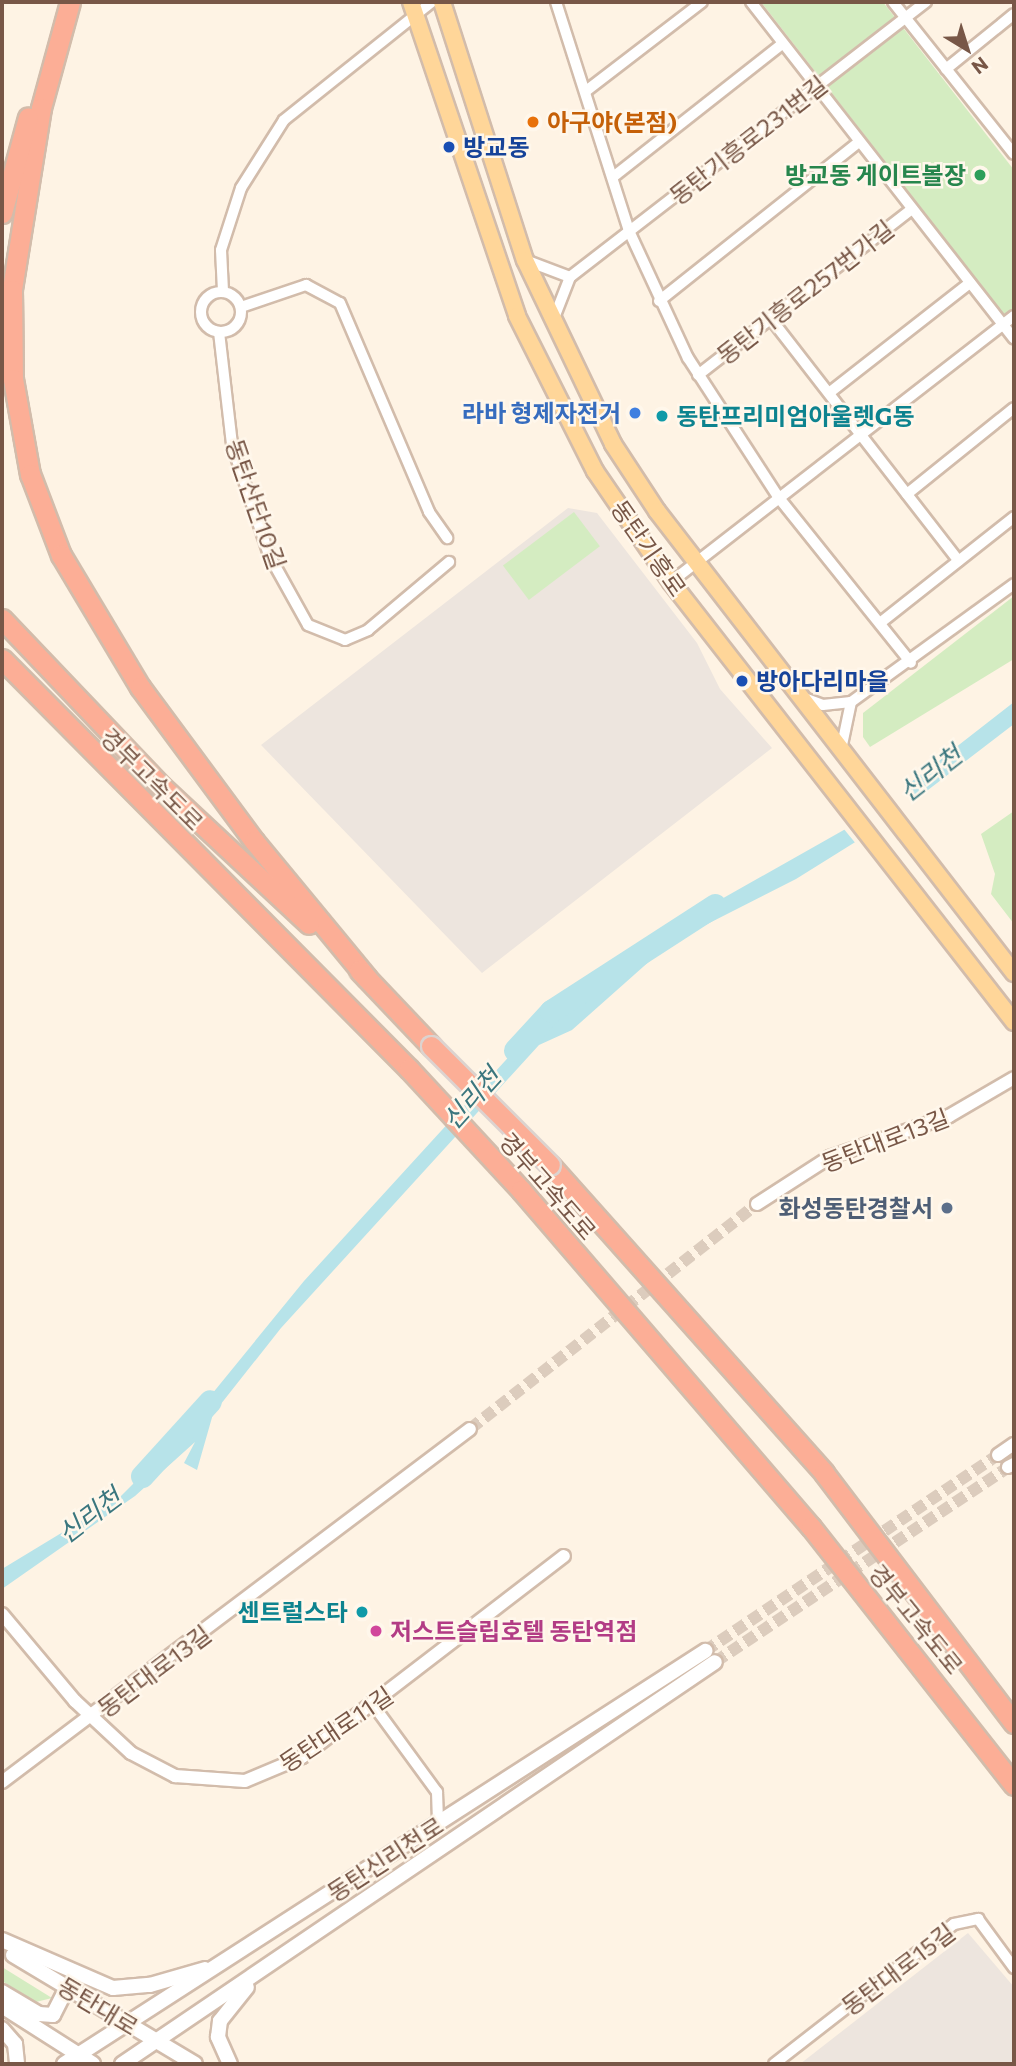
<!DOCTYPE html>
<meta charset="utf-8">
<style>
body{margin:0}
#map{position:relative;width:1016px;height:2066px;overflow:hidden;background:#fef3e4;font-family:Commissioner,"Noto Sans KR",sans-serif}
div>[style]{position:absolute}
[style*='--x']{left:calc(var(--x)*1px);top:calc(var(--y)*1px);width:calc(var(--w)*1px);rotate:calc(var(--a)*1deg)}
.industrial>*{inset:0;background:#ede5de}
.green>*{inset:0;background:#d4ecc1;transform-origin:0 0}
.water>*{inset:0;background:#b7e3e9}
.pier>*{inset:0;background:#fef3e4}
.river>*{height:23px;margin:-11.5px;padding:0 11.5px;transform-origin:11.5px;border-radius:11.5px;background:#b7e3e9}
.tertiary-tunnel>*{height:12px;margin-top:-6px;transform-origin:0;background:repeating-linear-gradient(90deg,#dcccbd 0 12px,transparent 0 18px)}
.roads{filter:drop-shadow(2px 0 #d2bcab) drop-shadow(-2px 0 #d2bcab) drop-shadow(0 2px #d2bcab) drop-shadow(0 -2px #d2bcab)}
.minor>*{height:10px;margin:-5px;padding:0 5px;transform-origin:5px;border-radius:5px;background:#fff}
.minor>.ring{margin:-5px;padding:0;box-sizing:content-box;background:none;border:10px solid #fff;border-radius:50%}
.tertiary>*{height:12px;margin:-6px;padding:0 6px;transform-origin:6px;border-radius:6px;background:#fff}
.secondary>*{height:14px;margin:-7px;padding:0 7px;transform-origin:7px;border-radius:7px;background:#fff}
.primary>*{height:16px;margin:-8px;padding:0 8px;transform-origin:8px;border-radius:8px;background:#ffd699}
.motorway>*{height:19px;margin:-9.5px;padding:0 9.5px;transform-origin:9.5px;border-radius:9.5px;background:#fcae96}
.bridges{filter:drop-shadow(2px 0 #dcd3cf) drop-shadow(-2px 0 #dcd3cf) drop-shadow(0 2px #dcd3cf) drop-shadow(0 -2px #dcd3cf)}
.motorway-bridge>*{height:19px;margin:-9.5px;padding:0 9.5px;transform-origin:9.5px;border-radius:9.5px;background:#fcae96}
.dots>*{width:19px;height:19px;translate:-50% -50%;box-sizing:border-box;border:4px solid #fff7eb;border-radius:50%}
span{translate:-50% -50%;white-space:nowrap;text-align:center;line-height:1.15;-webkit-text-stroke:5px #fff7eb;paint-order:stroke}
.food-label{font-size:24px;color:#c56008;font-weight:700}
.left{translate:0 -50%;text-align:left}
.street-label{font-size:24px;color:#785747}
.transit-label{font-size:24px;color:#164399;font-weight:700}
.leisure-label{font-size:24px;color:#27864d;font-weight:700}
.right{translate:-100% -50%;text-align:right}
.shop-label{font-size:24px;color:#366cbe;font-weight:700}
.culture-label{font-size:24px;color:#0d838f;font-weight:700}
.service-label{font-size:24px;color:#4e5e75;font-weight:700}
.hotel-label{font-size:24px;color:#b23c85;font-weight:700}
.water-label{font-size:26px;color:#3a767e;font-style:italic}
.frame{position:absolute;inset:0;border:4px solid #785747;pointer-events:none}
.north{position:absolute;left:932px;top:14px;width:70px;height:70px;-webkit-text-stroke:5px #fff7eb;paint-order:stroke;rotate:142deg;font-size:19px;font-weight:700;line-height:28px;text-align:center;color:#785747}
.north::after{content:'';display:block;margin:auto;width:24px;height:32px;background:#785747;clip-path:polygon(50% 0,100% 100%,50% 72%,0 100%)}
</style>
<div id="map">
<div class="industrial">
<i style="clip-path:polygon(568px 508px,597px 513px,697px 643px,720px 689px,772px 748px,482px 973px,261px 745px)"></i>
<i style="clip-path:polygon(968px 1933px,1014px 1987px,1014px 2064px,800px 2064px)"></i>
</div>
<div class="green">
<i style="clip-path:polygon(761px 2px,883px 2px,1014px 170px,1014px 328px)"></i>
<i style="left:574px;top:512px;width:43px;height:89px;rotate:53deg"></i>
<i style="clip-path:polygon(1014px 596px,1014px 659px,870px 747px,863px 737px,863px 713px)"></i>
<i style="clip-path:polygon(1014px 811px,1014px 924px,991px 894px,995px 874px,981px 834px)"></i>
<i style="clip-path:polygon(2px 1967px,52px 1998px,36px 2002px,2px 1981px)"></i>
</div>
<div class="water">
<i style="clip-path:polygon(1014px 702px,1014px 724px,881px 826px,796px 879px,670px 943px,572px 1030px,539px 1045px,281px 1328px,213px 1414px,197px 1470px,184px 1463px,195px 1442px,135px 1496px,2px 1589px,2px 1569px,119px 1498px,163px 1454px,304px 1281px,535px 1028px,688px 918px,865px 818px)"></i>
</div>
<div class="pier">
<i style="clip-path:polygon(904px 786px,916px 801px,857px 845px,843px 828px)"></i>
</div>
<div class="river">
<i style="--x:515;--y:1050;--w:53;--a:-47.3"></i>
<i style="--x:551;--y:1011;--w:195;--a:-32.9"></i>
<i style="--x:142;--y:1476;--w:101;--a:-47.8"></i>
</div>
<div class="tertiary-tunnel">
<i style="--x:470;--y:1429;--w:365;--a:-38.1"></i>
<i style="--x:705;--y:1651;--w:353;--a:-33.8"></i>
<i style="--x:715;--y:1662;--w:352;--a:-33.6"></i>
</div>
<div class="roads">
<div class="minor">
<i style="--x:556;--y:2;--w:240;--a:72.3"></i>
<i style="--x:629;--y:231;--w:140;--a:65.1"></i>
<i style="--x:688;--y:358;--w:167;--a:57"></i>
<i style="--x:779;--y:498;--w:211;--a:51.3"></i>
<i style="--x:751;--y:2;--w:427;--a:52"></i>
<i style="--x:893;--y:2;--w:194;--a:51.5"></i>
<i style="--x:946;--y:69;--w:87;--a:-39"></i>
<i style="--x:586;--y:91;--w:146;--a:-37.5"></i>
<i style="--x:613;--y:177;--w:216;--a:-38.2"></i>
<i style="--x:525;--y:260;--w:48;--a:20.7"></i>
<i style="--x:570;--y:277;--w:44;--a:111.3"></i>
<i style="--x:570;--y:277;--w:450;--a:-37.7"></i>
<i style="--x:223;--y:291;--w:41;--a:-92.8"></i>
<i style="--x:221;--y:250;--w:65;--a:-72.1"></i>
<i style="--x:241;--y:188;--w:80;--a:-57.7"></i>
<i style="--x:284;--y:120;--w:189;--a:-38.6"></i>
<i class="ring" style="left:201px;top:292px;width:30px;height:30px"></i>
<i style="--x:659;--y:301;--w:256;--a:-38.5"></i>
<i style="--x:241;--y:307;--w:69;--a:-18.7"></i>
<i style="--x:306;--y:285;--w:38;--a:28"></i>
<i style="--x:340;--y:303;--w:227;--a:66.9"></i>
<i style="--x:429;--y:512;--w:32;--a:55"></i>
<i style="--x:771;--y:319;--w:306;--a:52.2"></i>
<i style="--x:219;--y:332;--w:114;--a:83.4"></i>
<i style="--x:232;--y:445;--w:116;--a:71.4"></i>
<i style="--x:269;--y:555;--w:80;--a:60.9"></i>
<i style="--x:308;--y:625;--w:40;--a:22"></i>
<i style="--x:345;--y:640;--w:25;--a:-23"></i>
<i style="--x:368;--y:630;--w:106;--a:-40"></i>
<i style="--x:698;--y:375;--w:271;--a:-37.8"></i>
<i style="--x:829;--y:393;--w:179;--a:-38"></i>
<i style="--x:907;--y:494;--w:137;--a:-38.8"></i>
<i style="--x:671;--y:582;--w:434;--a:-37.8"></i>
<i style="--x:880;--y:623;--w:171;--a:-38.3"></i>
<i style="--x:804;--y:698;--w:20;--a:20"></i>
<i style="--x:823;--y:705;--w:28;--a:-6"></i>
<i style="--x:851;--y:702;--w:49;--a:101.8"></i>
<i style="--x:851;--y:702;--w:201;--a:-35.9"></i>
<i style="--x:374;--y:1706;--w:107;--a:53.8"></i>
<i style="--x:437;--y:1792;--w:32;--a:88"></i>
<i style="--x:774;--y:2064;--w:228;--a:-37.9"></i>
<i style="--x:954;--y:1924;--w:25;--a:-12"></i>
<i style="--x:978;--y:1919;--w:61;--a:53.7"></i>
</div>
<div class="tertiary">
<i style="--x:757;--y:1204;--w:87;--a:-32.8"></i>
<i style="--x:830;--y:1157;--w:126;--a:-19"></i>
<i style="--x:949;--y:1116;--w:75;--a:-30.3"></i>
<i style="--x:998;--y:1455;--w:19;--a:-35"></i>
<i style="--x:1008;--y:1467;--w:7;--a:-27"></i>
<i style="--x:2;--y:1614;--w:114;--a:50"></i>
<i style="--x:75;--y:1701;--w:76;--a:42.9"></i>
<i style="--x:131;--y:1753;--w:50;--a:27.6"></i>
<i style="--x:175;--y:1776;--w:70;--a:4.1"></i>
<i style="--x:245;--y:1781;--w:62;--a:-22.8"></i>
<i style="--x:302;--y:1757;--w:330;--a:-37.5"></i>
<i style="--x:2;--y:1782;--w:586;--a:-37.03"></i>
</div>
<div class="secondary">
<i style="--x:2;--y:1940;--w:121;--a:23.4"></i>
<i style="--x:113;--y:1988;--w:37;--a:-5"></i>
<i style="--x:150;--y:1985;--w:57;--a:-16.2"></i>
<i style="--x:13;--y:1955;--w:212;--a:30.9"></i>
<i style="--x:2;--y:1992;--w:43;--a:30.7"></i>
<i style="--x:39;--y:2014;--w:14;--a:4"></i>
<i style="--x:53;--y:2015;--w:31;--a:-63"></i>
<i style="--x:2;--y:2006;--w:108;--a:32.5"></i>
<i style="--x:2;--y:2029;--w:20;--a:49"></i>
<i style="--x:15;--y:2044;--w:20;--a:84"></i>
<i style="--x:64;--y:2064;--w:763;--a:-32.79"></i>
<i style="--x:122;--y:2064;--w:716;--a:-34.13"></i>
<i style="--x:230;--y:2064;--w:30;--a:-114"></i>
<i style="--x:218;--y:2037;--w:16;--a:-83"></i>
<i style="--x:220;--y:2021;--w:43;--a:-51.5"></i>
</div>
<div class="primary">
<i style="--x:411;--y:2;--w:331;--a:71.3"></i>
<i style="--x:517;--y:316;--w:174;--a:63.3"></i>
<i style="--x:595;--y:471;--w:135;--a:55.6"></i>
<i style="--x:671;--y:582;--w:558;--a:52.06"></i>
<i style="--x:442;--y:2;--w:271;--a:72.2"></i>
<i style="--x:525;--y:260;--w:204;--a:64.4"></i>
<i style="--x:613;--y:444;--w:80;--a:56.7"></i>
<i style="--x:657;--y:511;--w:584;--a:52.31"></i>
</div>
<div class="motorway">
<i style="--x:70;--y:2;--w:110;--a:105.3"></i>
<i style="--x:41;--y:108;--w:184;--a:99.1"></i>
<i style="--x:12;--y:290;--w:89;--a:89.4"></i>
<i style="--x:13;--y:379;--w:97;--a:79.9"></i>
<i style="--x:30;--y:474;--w:87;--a:69.1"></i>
<i style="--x:61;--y:555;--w:154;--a:59.1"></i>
<i style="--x:140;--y:687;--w:192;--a:53.5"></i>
<i style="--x:254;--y:841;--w:178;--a:50.5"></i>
<i style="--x:2;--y:213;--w:99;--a:-74.8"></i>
<i style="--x:2;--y:619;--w:231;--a:46.4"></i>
<i style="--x:161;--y:786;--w:202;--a:43"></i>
<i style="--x:2;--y:659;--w:578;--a:45.21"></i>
<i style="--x:409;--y:1069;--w:165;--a:47.2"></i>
<i style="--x:521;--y:1190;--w:445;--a:49.3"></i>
<i style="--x:811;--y:1527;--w:328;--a:51.8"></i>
<i style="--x:359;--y:970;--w:105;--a:46.5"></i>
<i style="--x:550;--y:1165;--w:412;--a:48.3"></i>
<i style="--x:824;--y:1473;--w:314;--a:52.8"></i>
</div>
</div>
<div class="bridges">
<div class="motorway-bridge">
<i style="--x:431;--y:1046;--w:168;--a:45"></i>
</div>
</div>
<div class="dots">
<i style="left:533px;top:122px;background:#e8710a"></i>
<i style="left:449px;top:147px;background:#1a4fb4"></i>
<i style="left:980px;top:175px;background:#2e9e5b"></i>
<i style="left:635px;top:413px;background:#3f7fe0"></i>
<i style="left:662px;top:416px;background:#0f9aa8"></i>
<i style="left:742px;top:681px;background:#1a4fb4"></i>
<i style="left:947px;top:1208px;background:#5c6f8a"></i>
<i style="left:362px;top:1612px;background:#0f9aa8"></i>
<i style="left:376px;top:1631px;background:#d1479c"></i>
</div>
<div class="food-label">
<span class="left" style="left:547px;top:122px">아구야(본점)</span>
</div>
<div class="street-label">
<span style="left:748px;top:140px;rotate:-38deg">동탄기흥로231번길</span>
<span style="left:805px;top:292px;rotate:-38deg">동탄기흥로257번가길</span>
<span style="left:256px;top:504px;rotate:71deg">동탄산단10길</span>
<span style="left:649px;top:548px;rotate:55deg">동탄기흥로</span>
<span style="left:152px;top:779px;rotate:45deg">경부고속도로</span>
<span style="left:885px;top:1140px;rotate:-21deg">동탄대로13길</span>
<span style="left:548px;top:1186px;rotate:49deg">경부고속도로</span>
<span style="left:916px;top:1619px;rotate:51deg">경부고속도로</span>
<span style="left:154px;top:1671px;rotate:-37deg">동탄대로13길</span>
<span style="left:336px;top:1729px;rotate:-34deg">동탄대로11길</span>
<span style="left:385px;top:1859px;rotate:-33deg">동탄신리천로</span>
<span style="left:898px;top:1969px;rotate:-37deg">동탄대로15길</span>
<span style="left:98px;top:2006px;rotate:31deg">동탄대로</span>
</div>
<div class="transit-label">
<span class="left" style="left:463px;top:147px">방교동</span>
<span class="left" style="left:756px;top:681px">방아다리마을</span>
</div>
<div class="leisure-label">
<span class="right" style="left:966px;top:175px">방교동 게이트볼장</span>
</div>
<div class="shop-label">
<span class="right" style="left:621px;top:413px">라바 형제자전거</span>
</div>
<div class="culture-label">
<span class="left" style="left:676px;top:416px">동탄프리미엄아울렛G동</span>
<span class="right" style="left:348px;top:1612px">센트럴스타</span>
</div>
<div class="service-label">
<span class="right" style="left:933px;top:1208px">화성동탄경찰서</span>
</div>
<div class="hotel-label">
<span class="left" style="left:390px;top:1631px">저스트슬립호텔 동탄역점</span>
</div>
<div class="water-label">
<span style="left:930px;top:773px;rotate:-38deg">신리천</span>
<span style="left:471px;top:1098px;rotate:-48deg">신리천</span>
<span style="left:89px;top:1515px;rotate:-37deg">신리천</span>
</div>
<div class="frame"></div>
<div class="north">N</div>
</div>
